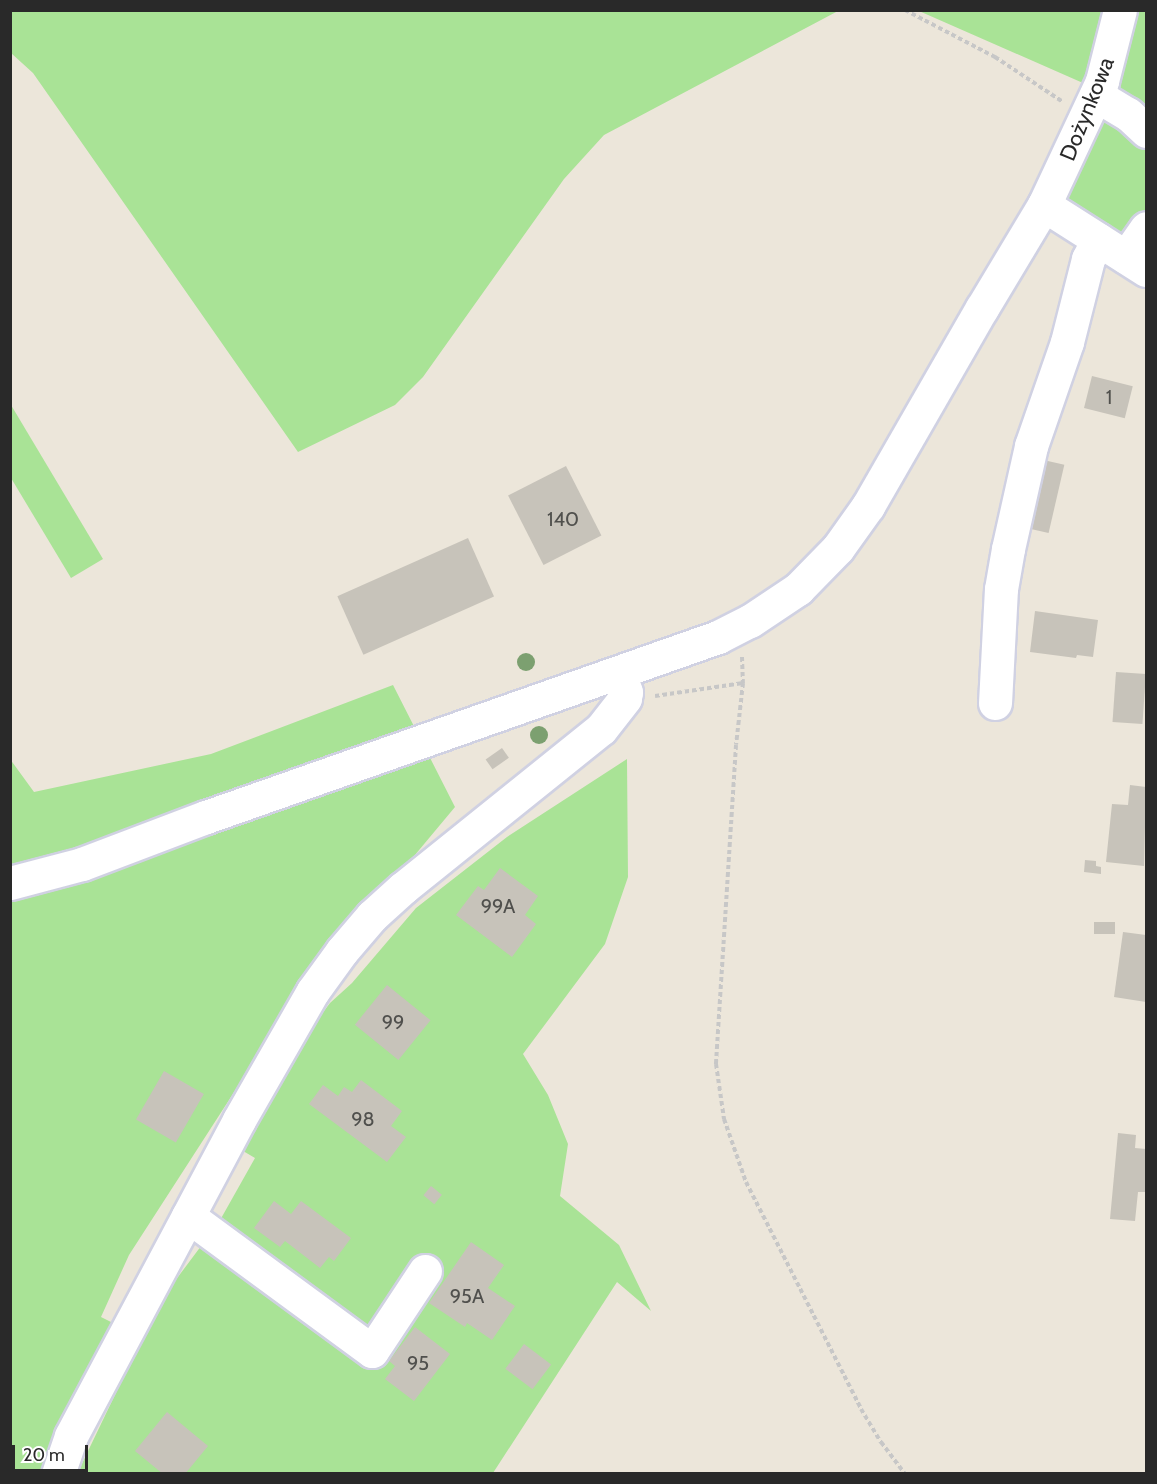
<!DOCTYPE html>
<meta charset="utf-8">
<style>
body{margin:0}
#map{position:relative;width:1157px;height:1484px;overflow:hidden;background:#ece6da;font-family:Cabin,sans-serif}
div>[style]{position:absolute}
[style*='--x']{left:calc(var(--x)*1px);top:calc(var(--y)*1px);width:calc(var(--w)*1px);rotate:calc(var(--a)*1deg)}
.green>*{inset:0;background:#a9e396}
.building>*{inset:0;background:#c7c3ba;transform-origin:0 0}
.path>*{height:4px;margin-top:-2px;transform-origin:0;background:repeating-linear-gradient(90deg,#c7c7c7 0 4.5px,transparent 0 7.5px)}
.roads{filter:drop-shadow(2px 0 #d0d1e2) drop-shadow(-2px 0 #d0d1e2) drop-shadow(0 2px #d0d1e2) drop-shadow(0 -2px #d0d1e2)}
.minor>*{height:33px;margin:-16.5px;padding:0 16.5px;transform-origin:16.5px;border-radius:16.5px;background:#fff}
.trees>*{width:18px;height:18px;margin:-9px;border-radius:50%;background:#7ca070}
span{translate:-50% -50%;white-space:nowrap;text-align:center;line-height:1.15;-webkit-text-stroke:6px #fff;paint-order:stroke}
.number-label{font-size:20px;color:#50504d}
.number-label span{-webkit-text-stroke-width:0}
.street-label{font-size:22px;color:#292929}
.frame{position:absolute;inset:0;border:12px solid #292929;pointer-events:none}
.scale{position:absolute;left:12px;top:1445px;width:76px;height:27px;box-sizing:border-box;border:3px solid #292929;border-top:0;padding-left:8px;font-size:18px;line-height:21px;white-space:nowrap;color:#292929;-webkit-text-stroke:4px #fff;paint-order:stroke}
</style>
<div id="map">
<div class="green">
<i style="clip-path:polygon(11px 10px,838px 10px,838px 11px,604px 135px,564px 179px,423px 377px,395px 405px,298px 452px,33px 73px,11px 53px)"></i>
<i style="clip-path:polygon(919px 11px,1146px 11px,1146px 247px,1107px 227px,1043px 187px,1083px 83px)"></i>
<i style="clip-path:polygon(11px 405px,103px 559px,71px 578px,11px 478px)"></i>
<i style="clip-path:polygon(393px 685px,455px 807px,293px 1001px,129px 1255px,101px 1317px,121px 1327px,41px 1474px,10px 1473px,10px 759px,34px 792px,211px 754px)"></i>
<i style="clip-path:polygon(627px 759px,628px 877px,605px 944px,523px 1054px,548px 1095px,568px 1144px,560px 1196px,619px 1245px,651px 1311px,617px 1282px,493px 1473px,77px 1474px,160px 1301px,219px 1222px,255px 1158px,238px 1148px,278px 1072px,330px 1003px,352px 983px,416px 908px,507px 837px)"></i>
</div>
<div class="building">
<i style="left:1092px;top:376px;width:42px;height:33px;rotate:14deg"></i>
<i style="left:1039px;top:459px;width:26px;height:70px;rotate:13deg"></i>
<i style="left:566px;top:466px;width:78px;height:65px;rotate:63deg"></i>
<i style="left:468px;top:538px;width:64px;height:143px;rotate:66deg"></i>
<i style="clip-path:polygon(1035px 611px,1098px 620px,1093px 657px,1077px 655px,1076px 658px,1030px 652px)"></i>
<i style="left:1116px;top:672px;width:30px;height:50px;rotate:4deg"></i>
<i style="left:502px;top:748px;width:12px;height:20px;rotate:55deg"></i>
<i style="clip-path:polygon(1130px 785px,1146px 787px,1144px 866px,1106px 862px,1112px 804px,1128px 805px)"></i>
<i style="clip-path:polygon(1085px 860px,1096px 861px,1096px 866px,1101px 867px,1101px 874px,1084px 872px)"></i>
<i style="clip-path:polygon(500px 868px,538px 896px,525px 915px,536px 924px,512px 957px,456px 915px,478px 886px,484px 890px)"></i>
<i style="left:1094px;top:922px;width:21px;height:12px"></i>
<i style="clip-path:polygon(1123px 932px,1146px 935px,1146px 1002px,1114px 997px)"></i>
<i style="left:387px;top:985px;width:56px;height:51px;rotate:39deg"></i>
<i style="left:164px;top:1071px;width:46px;height:56px;rotate:30deg"></i>
<i style="clip-path:polygon(361px 1080px,402px 1111px,391px 1126px,406px 1137px,387px 1162px,309px 1104px,323px 1085px,338px 1096px,344px 1087px,352px 1092px)"></i>
<i style="clip-path:polygon(1118px 1133px,1136px 1135px,1135px 1148px,1146px 1149px,1146px 1192px,1138px 1192px,1135px 1221px,1110px 1219px)"></i>
<i style="left:431px;top:1186px;width:14px;height:12px;rotate:39deg"></i>
<i style="clip-path:polygon(274px 1201px,291px 1214px,301px 1201px,351px 1238px,334px 1261px,329px 1257px,320px 1268px,285px 1241px,280px 1247px,254px 1228px)"></i>
<i style="clip-path:polygon(471px 1242px,504px 1265px,488px 1288px,515px 1306px,492px 1340px,467px 1323px,465px 1327px,429px 1303px)"></i>
<i style="clip-path:polygon(415px 1327px,450px 1354px,414px 1401px,385px 1379px,395px 1366px,389px 1361px)"></i>
<i style="left:524px;top:1344px;width:34px;height:31px;rotate:37deg"></i>
<i style="clip-path:polygon(167px 1412px,208px 1446px,185px 1474px,163px 1474px,135px 1451px)"></i>
</div>
<div class="path">
<i style="--x:905;--y:10;--w:102;--a:27.6"></i>
<i style="--x:995;--y:57;--w:82;--a:33.5"></i>
<i style="--x:742;--y:657;--w:26;--a:88"></i>
<i style="--x:743;--y:683;--w:62;--a:96.4"></i>
<i style="--x:736;--y:745;--w:320;--a:93.6"></i>
<i style="--x:716;--y:1064;--w:56;--a:81.7"></i>
<i style="--x:724;--y:1119;--w:67;--a:70.8"></i>
<i style="--x:746;--y:1182;--w:254;--a:63.1"></i>
<i style="--x:861;--y:1409;--w:39;--a:59"></i>
<i style="--x:881;--y:1442;--w:40;--a:53"></i>
<i style="--x:655;--y:696;--w:89;--a:-8.4"></i>
</div>
<div class="roads">
<div class="minor">
<i style="--x:1096;--y:95;--w:37;--a:31"></i>
<i style="--x:1128;--y:114;--w:25;--a:43"></i>
<i style="--x:1044;--y:205;--w:121;--a:32.5"></i>
<i style="--x:1126;--y:257;--w:35;--a:-55"></i>
<i style="--x:995;--y:703;--w:114;--a:-87"></i>
<i style="--x:1001;--y:589;--w:41;--a:-80.1"></i>
<i style="--x:1008;--y:549;--w:106;--a:-77.4"></i>
<i style="--x:1031;--y:446;--w:110;--a:-70.9"></i>
<i style="--x:1067;--y:342;--w:86;--a:-75.8"></i>
<i style="--x:1088;--y:259;--w:22;--a:-63"></i>
<i style="--x:10;--y:883;--w:74;--a:-14.8"></i>
<i style="--x:82;--y:864;--w:133;--a:-20.8"></i>
<i style="--x:206;--y:817;--w:543;--a:-19.37"></i>
<i style="--x:718;--y:637;--w:36;--a:-27"></i>
<i style="--x:750;--y:621;--w:58;--a:-33.7"></i>
<i style="--x:798;--y:589;--w:57;--a:-45.7"></i>
<i style="--x:838;--y:548;--w:52;--a:-54.5"></i>
<i style="--x:868;--y:506;--w:228;--a:-60.1"></i>
<i style="--x:982;--y:308;--w:120;--a:-59"></i>
<i style="--x:1044;--y:205;--w:137;--a:-64.9"></i>
<i style="--x:1102;--y:81;--w:73;--a:-75.8"></i>
<i style="--x:188;--y:1216;--w:228;--a:36.3"></i>
<i style="--x:372;--y:1351;--w:96;--a:-56.5"></i>
<i style="--x:58;--y:1474;--w:40;--a:-71.1"></i>
<i style="--x:71;--y:1436;--w:358;--a:-62"></i>
<i style="--x:239;--y:1120;--w:149;--a:-60.2"></i>
<i style="--x:313;--y:991;--w:49;--a:-54.1"></i>
<i style="--x:342;--y:951;--w:46;--a:-49.4"></i>
<i style="--x:372;--y:916;--w:42;--a:-42.1"></i>
<i style="--x:403;--y:888;--w:254;--a:-38.8"></i>
<i style="--x:601;--y:729;--w:39;--a:-52"></i>
<i style="--x:625;--y:698;--w:6;--a:-81"></i>
<i style="--x:626;--y:692;--w:21;--a:-109"></i>
</div>
</div>
<div class="trees">
<i style="left:526px;top:662px"></i>
<i style="left:539px;top:735px"></i>
</div>
<div class="number-label">
<span style="left:1109px;top:397px">1</span>
<span style="left:563px;top:519px">140</span>
<span style="left:498px;top:906px">99A</span>
<span style="left:393px;top:1022px">99</span>
<span style="left:363px;top:1119px">98</span>
<span style="left:467px;top:1296px">95A</span>
<span style="left:418px;top:1363px">95</span>
</div>
<div class="street-label">
<span style="left:1087px;top:109px;rotate:-68deg">Dożynkowa</span>
</div>
<div class="frame"></div>
<div class="scale">20 m</div>
</div>
